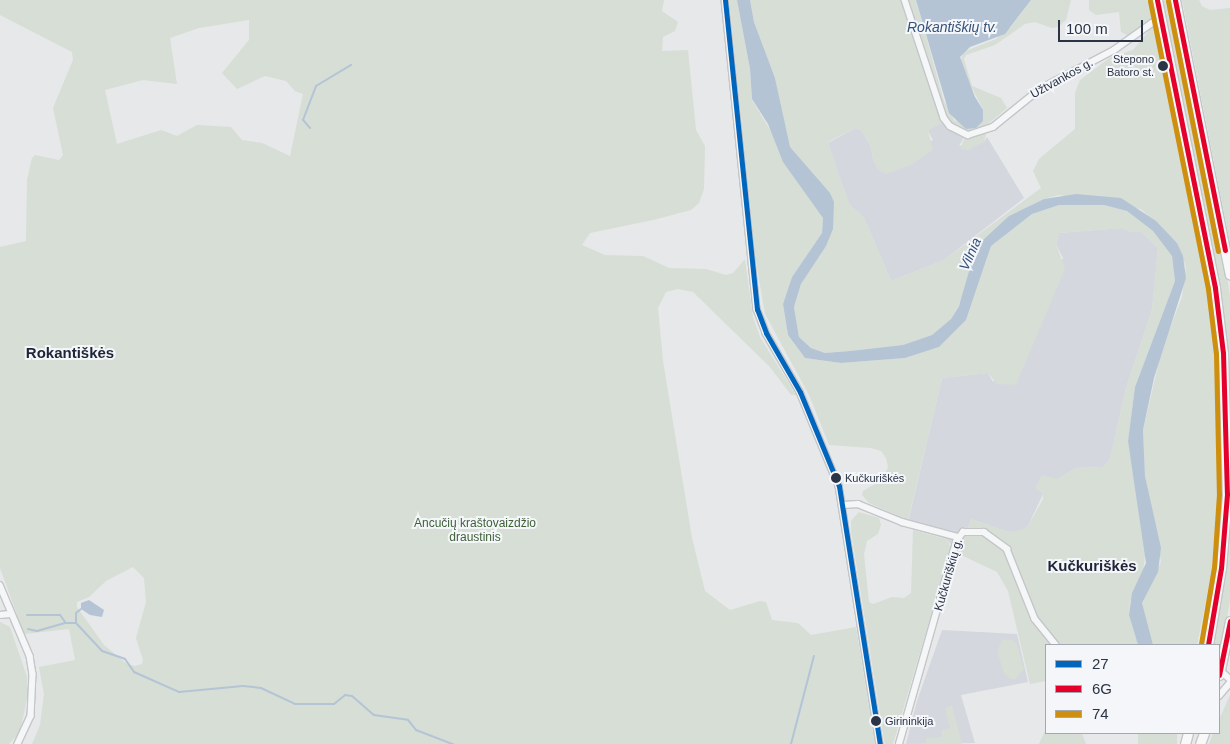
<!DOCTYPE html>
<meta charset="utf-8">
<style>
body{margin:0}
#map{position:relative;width:1230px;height:744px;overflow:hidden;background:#e6e8ea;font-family:Arial,sans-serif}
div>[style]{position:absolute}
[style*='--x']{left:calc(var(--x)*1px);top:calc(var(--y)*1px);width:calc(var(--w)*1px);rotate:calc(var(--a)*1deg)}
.built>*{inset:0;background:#d4d7dd}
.green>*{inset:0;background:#d6ded6;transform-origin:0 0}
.water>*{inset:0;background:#b4c4d5}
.stream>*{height:2px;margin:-1px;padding:0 1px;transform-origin:1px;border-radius:1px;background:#b4c4d5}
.roads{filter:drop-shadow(1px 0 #c4c6c8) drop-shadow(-1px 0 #c4c6c8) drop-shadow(0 1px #c4c6c8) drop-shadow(0 -1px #c4c6c8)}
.minor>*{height:5.5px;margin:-2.75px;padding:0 2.75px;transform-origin:2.75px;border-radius:2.75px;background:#f5f6f7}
.primary>*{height:9px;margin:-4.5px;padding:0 4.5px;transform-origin:4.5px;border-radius:4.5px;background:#f8f8f8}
.bus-1>*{height:5px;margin:-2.5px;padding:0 2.5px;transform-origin:2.5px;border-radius:2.5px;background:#0065bd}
.bus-2>*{height:5px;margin:-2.5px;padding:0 2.5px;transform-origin:2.5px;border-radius:2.5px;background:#e4002b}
.bus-3>*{height:5px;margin:-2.5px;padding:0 2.5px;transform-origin:2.5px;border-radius:2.5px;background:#ce8f0e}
.dots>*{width:14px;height:14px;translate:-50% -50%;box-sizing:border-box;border:2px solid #f4f6f9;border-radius:50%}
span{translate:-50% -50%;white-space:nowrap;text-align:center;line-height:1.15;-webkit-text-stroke:4px #f4f6f9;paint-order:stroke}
.bus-label{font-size:11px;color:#2b3445}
.right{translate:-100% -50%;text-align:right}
.left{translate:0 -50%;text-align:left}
.street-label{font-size:12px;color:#2b3445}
.park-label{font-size:12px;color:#3f6138}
.water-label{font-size:14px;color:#34527a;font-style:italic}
.quarter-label{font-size:15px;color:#1d2536;font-weight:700}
.legend{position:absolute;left:1045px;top:644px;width:175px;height:90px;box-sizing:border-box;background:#f4f6f9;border:1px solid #a4a8b1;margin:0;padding:6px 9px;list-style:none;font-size:15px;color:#2b3445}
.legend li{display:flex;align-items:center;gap:10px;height:25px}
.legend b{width:25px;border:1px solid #a4a8b1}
.scale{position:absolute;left:1058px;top:20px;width:85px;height:22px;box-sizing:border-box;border:2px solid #2b3445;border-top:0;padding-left:6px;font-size:15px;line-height:18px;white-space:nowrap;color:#2b3445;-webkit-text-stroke:4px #f4f6f9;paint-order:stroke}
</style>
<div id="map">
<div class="built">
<i style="clip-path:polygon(950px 119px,967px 132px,959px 146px,984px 142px,987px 137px,1024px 198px,944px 260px,891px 281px,864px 218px,849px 204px,828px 143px,855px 128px,861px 130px,870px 145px,874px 163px,933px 140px,928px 131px,930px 127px)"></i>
<i style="clip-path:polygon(1122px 228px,1131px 232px,1142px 232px,1158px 248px,1152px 310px,1126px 388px,1110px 459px,1103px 467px,1076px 468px,1058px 479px,1043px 494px,1028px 526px,1021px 531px,1008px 532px,971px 519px,959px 554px,946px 539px,907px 526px,942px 378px,988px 373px,993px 382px,1063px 258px,1056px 244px,1059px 233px)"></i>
<i style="clip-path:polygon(942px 630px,1017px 634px,1028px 682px,961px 695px,975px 743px,906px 744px,917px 701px)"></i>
</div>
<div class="green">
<i style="clip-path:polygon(evenodd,0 0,664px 0,662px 11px,678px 22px,675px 31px,663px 37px,662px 51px,688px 50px,696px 130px,705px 146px,704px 189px,699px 203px,691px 210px,653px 220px,590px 233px,582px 245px,605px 255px,643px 256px,669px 268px,706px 269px,726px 275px,733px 273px,745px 259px,753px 317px,760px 337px,796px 395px,791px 395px,770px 367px,693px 292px,678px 289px,666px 292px,658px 308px,663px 361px,692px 538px,705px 591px,730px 610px,760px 601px,766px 602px,772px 620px,798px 623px,811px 635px,856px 627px,875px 744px,32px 744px,40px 725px,44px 694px,39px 667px,75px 660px,69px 629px,24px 634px,0 568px,0 247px,26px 241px,27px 180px,32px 158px,35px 155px,59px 160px,63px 155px,53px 108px,73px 60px,72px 52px,0 15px,0 0,249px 20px,249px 40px,222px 73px,237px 89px,265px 76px,286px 81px,295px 91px,303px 94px,290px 156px,262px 143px,242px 140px,231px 127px,197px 125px,177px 136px,161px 130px,117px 144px,105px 90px,143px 80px,177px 84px,170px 38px,199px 28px,249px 20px,0 0,133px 567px,144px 578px,146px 602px,136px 638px,143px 660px,142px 664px,135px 666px,127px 664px,104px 645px,77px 607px,77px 602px,89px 597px,106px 581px,133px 567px)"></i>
<i style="clip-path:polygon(729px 0,737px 0,750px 69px,752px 100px,823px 218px,822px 233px,792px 277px,783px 304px,788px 335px,805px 358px,841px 363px,905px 358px,939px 347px,966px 320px,991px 246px,1032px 214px,1059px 205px,1104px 205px,1127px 211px,1153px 231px,1172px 256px,1175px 281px,1135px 387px,1128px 441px,1146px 545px,1143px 574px,1130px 602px,1129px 615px,1138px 645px,1046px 645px,1046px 681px,1030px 684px,1008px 591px,997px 572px,959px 554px,971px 519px,1008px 532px,1021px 530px,1028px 526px,1043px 499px,1043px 494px,1035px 488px,1042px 475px,1058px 479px,1076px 468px,1103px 467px,1110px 459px,1126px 388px,1152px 310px,1158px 248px,1142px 232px,1131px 232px,1122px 228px,1059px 233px,1056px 244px,1065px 269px,1016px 385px,997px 384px,988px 373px,942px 378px,908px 520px,869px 503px,862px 495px,863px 491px,882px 480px,888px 467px,886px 458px,881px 451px,871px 448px,829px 445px,809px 395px,765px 314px,756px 262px)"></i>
<i style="clip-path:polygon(750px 0,916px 0,944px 101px,955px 121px,983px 110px,960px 63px,963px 52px,996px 39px,1011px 27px,1031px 0,1071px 0,1066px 20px,1058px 27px,1052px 28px,1035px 22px,1025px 24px,995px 45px,966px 55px,964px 59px,972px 86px,1001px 98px,1007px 108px,989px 123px,984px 142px,968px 150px,960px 149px,967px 132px,949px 119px,928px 131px,933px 150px,911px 165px,886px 174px,878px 170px,874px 163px,870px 145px,861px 130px,855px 128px,828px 142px,849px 204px,864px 218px,891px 281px,944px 260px,1041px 188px,1033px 171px,1039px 159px,1075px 129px,1075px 93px,1080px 80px,1111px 57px,1133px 50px,1152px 27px,1158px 28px,1160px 62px,1209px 300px,1217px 368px,1220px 467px,1211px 575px,1197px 645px,1153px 645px,1142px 610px,1142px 603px,1161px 562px,1145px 476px,1143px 430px,1162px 349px,1182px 297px,1186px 267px,1177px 243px,1141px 209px,1059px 195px,1044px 199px,1009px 216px,951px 319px,932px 335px,903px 345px,850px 351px,825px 353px,811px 348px,799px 337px,794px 307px,801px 284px,833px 229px,803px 166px,789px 147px,775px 78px,754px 22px)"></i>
<i style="clip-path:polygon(1089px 0,1154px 0,1156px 18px,1141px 25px,1129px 36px,1121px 32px,1119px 12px,1096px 15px,1089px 10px)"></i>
<i style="clip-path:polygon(1162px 0,1172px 0,1225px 263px,1230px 296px,1230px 402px,1223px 316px,1212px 253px)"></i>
<i style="clip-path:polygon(1182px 0,1199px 0,1202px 6px,1210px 10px,1230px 8px,1230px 243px)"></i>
<i style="clip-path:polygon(859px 512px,879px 518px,881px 525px,878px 534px,867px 541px,864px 554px,869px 602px,873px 604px,892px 597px,904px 598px,911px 593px,913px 530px,946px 539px,951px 547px,893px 744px,885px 744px,884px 740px,851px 531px,851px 521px)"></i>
<i style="clip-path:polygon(1230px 538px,1230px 601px,1219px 663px,1219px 645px,1212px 645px)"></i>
<i style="clip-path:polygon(0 622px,10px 627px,27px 677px,28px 694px,20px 732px,9px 744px,0 744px)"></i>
<i style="clip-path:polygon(1003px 639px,1012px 640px,1017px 644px,1024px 669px,1016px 679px,1010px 679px,1004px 673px,997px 651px)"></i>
<i style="clip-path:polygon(1230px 695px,1230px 744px,1209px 744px,1213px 733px,1219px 733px,1219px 720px)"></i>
<i style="clip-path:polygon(952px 705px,962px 744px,926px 744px,926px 738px,942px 737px,942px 730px,950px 728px,945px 708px)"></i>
<i style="clip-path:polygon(1046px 729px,1046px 733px,1082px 733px,1086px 744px,1039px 744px)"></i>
<i style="left:1138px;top:733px;width:39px;height:11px"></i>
</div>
<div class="water">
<i style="clip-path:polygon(737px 0,750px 0,754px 22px,775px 78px,790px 147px,830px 193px,834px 202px,833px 229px,826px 246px,801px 284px,794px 307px,799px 337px,811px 348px,825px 353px,850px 351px,903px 345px,932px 335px,951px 319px,959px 306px,974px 254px,982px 241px,1009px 216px,1044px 199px,1076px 194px,1121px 198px,1156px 221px,1177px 243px,1183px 256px,1186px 278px,1154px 378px,1143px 430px,1145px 476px,1161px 548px,1158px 572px,1142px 603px,1153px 645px,1138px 645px,1129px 615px,1132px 593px,1146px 563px,1128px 441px,1135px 387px,1175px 281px,1172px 256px,1153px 231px,1127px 211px,1104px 205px,1059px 205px,1032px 214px,991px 246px,966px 320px,939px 347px,905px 358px,841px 363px,805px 358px,788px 335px,783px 304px,792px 277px,822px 233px,823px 218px,783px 162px,768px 124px,752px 99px,750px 69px)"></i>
<i style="clip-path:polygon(916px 0,1031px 0,1005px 34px,970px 47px,960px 57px,975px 97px,983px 110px,983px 121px,976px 128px,966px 129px,949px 113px)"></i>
<i style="clip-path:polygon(89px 600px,104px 610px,102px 617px,90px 615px,81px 609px,81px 603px)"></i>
</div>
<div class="stream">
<i style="--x:310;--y:128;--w:11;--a:-131"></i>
<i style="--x:303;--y:120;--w:36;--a:-69"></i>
<i style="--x:316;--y:86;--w:41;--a:-31"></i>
<i style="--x:27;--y:615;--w:33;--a:0"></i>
<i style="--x:60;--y:615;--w:9;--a:54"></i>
<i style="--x:76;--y:622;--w:9;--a:-90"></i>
<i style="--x:76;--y:613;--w:6;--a:-39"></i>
<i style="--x:28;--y:629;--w:9;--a:13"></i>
<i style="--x:37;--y:631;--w:29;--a:-16"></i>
<i style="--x:65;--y:623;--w:11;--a:0"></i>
<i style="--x:76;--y:623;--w:38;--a:47"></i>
<i style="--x:102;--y:651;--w:24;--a:19"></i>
<i style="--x:125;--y:659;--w:16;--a:55"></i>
<i style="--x:134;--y:672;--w:49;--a:24"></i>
<i style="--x:179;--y:692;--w:64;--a:-5.4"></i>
<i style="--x:243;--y:686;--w:18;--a:6"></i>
<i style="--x:261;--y:688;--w:38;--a:25"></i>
<i style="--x:295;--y:704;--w:39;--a:0"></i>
<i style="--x:334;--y:704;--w:14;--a:-39"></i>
<i style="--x:345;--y:695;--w:7;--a:8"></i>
<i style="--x:352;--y:696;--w:29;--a:41"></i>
<i style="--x:374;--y:715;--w:34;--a:8"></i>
<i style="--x:408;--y:720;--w:13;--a:51"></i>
<i style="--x:416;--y:730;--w:40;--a:21"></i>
<i style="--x:791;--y:744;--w:91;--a:-75.4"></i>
</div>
<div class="roads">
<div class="minor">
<i style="--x:725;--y:0;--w:311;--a:84.1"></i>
<i style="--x:757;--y:309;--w:26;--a:69"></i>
<i style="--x:766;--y:333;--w:68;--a:60"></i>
<i style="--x:800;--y:392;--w:102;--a:67.5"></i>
<i style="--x:839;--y:486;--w:261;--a:81"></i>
<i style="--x:905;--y:0;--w:124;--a:71.7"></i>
<i style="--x:944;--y:118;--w:10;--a:53"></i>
<i style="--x:950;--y:126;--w:20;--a:27"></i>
<i style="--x:968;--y:135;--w:26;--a:-18"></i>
<i style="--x:993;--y:127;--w:60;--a:-39"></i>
<i style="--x:1040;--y:89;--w:84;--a:-27.8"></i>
<i style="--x:1114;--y:50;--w:47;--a:-35.4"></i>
<i style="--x:1152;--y:23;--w:9;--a:-6"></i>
<i style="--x:843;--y:505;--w:15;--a:-4"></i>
<i style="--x:858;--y:504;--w:48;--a:22.2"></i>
<i style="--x:902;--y:522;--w:58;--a:15"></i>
<i style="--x:0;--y:585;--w:77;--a:67.1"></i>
<i style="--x:30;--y:656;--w:18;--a:81"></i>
<i style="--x:33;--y:674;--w:42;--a:92.7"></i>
<i style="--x:31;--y:716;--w:31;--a:115"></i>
<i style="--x:0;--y:615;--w:10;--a:-6"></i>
<i style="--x:1220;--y:670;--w:13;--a:42"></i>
<i style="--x:1219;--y:696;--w:17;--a:-50"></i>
<i style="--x:899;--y:744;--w:210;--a:-74.2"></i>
<i style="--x:956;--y:542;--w:12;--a:-55"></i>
<i style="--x:963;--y:532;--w:21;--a:0"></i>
<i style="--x:984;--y:532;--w:29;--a:36"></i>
<i style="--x:1007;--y:549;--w:75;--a:68.2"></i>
<i style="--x:1035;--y:619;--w:33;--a:51"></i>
</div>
<div class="primary">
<i style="--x:1157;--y:0;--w:294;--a:78.6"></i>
<i style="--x:1215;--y:288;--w:65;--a:83"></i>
<i style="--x:1223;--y:353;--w:141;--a:88.4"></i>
<i style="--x:1227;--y:494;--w:74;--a:94.6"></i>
<i style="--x:1221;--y:568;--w:78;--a:99.6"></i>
<i style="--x:1175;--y:0;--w:280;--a:78.7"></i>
<i style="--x:1219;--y:675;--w:55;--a:-78.5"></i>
<i style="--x:1185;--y:744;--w:11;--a:-75"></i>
<i style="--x:1200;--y:744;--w:12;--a:-70"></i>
</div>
</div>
<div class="bus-1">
<i style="--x:725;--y:0;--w:311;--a:84.1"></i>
<i style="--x:757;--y:309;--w:26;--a:69"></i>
<i style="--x:766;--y:333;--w:68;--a:60"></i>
<i style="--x:800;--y:392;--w:102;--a:67.5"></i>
<i style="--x:839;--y:486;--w:261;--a:81"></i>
</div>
<div class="bus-2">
<i style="--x:1157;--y:0;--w:294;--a:78.6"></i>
<i style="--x:1215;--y:288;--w:65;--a:83"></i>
<i style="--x:1223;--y:353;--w:141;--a:88.4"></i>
<i style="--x:1227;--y:494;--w:74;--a:94.6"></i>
<i style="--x:1221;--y:568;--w:78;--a:99.6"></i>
<i style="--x:1175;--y:0;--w:255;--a:78.7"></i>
<i style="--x:1219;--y:675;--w:55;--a:-78.5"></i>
</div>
<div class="bus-3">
<i style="--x:1150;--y:1;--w:294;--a:78.6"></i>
<i style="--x:1208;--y:289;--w:65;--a:83"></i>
<i style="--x:1216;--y:354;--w:140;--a:88.8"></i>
<i style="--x:1219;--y:494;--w:73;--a:93.9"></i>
<i style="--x:1214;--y:567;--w:78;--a:99.6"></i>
<i style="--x:1168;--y:1;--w:255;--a:78.7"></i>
</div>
<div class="dots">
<i style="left:1163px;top:66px;background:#2b3445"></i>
<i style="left:836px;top:478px;background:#2b3445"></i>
<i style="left:876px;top:721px;background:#2b3445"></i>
</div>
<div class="bus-label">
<span class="right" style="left:1154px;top:66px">Stepono<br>Batoro st.</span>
<span class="left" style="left:845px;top:478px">Kučkuriškės</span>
<span class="left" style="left:885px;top:721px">Girininkija</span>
</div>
<div class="street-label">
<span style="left:1062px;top:79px;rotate:-29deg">Užtvankos g.</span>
<span style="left:949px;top:575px;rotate:-74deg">Kučkuriškių g.</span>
</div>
<div class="park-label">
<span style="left:475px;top:531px">Ancučių kraštovaizdžio<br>draustinis</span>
</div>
<div class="water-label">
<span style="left:952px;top:27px">Rokantiškių tv.</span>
<span style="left:970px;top:254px;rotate:-66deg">Vilnia</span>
</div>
<div class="quarter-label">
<span style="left:70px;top:353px">Rokantiškės</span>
<span style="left:1092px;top:566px">Kučkuriškės</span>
</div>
<ul class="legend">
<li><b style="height:6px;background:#0065bd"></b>27</li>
<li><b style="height:6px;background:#e4002b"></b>6G</li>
<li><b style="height:6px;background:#ce8f0e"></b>74</li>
</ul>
<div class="scale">100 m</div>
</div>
